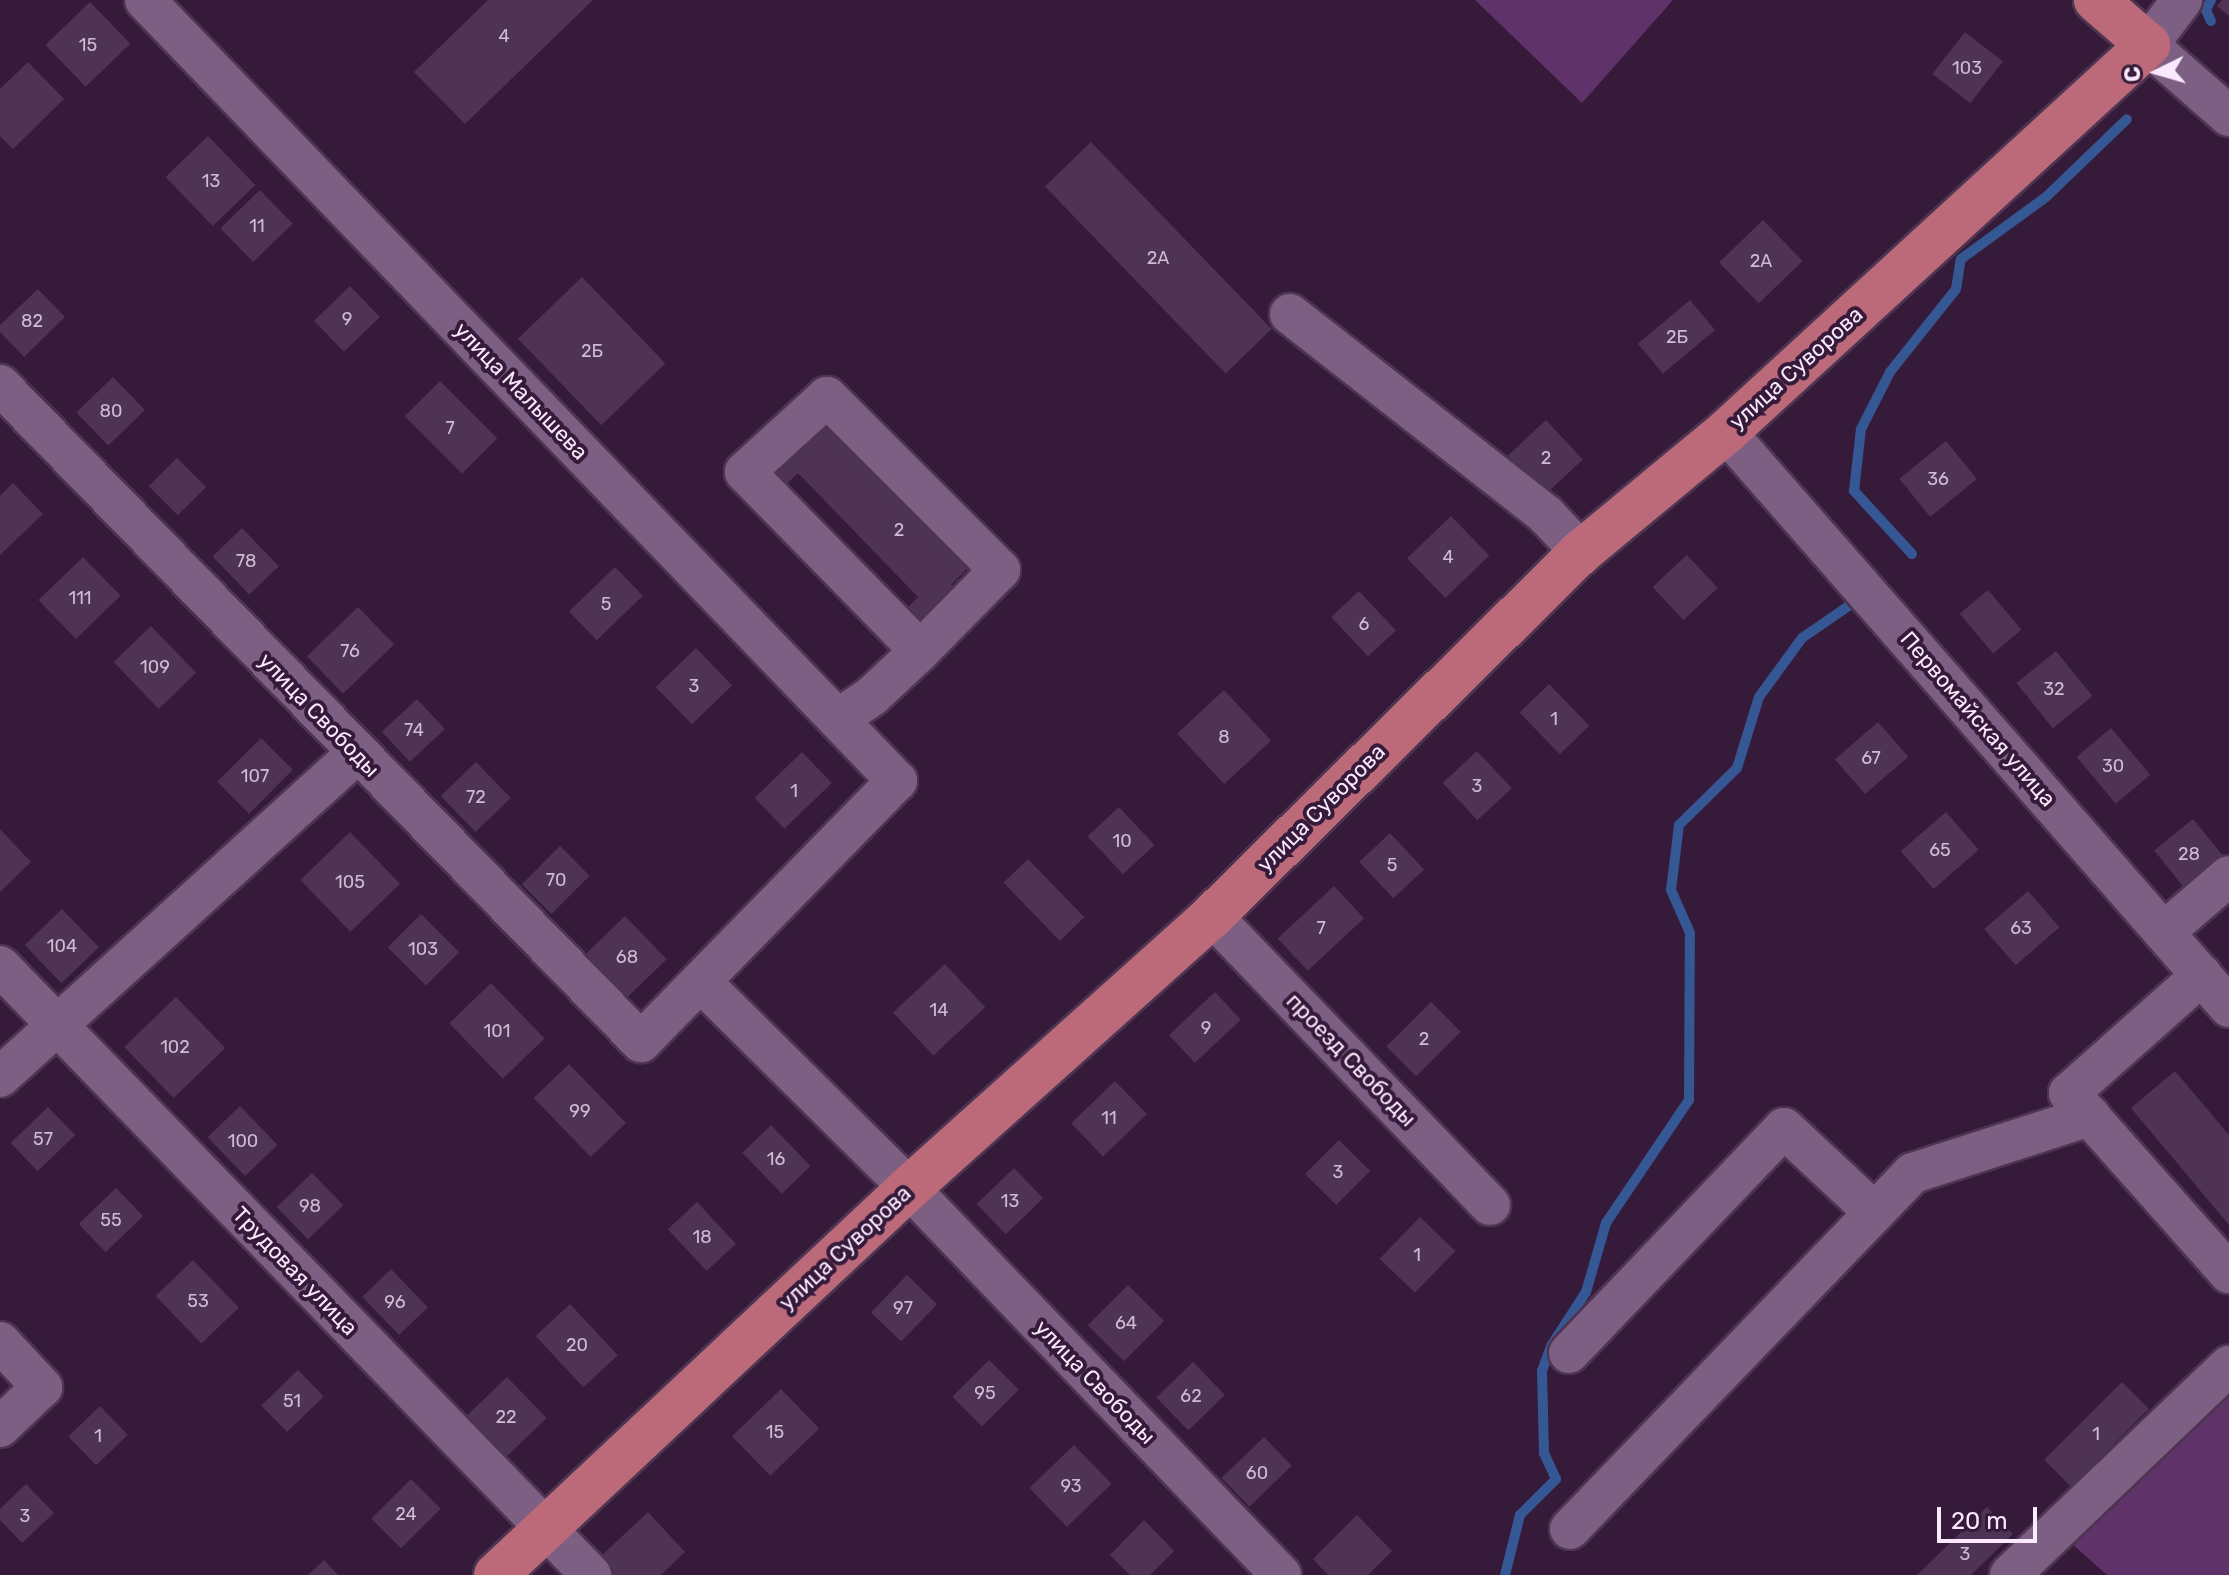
<!DOCTYPE html>
<meta charset="utf-8">
<style>
body{margin:0}
#map{position:relative;width:2229px;height:1575px;overflow:hidden;background:#351a3a;font-family:Rubik,sans-serif}
div>[style]{position:absolute}
[style*='--x']{left:calc(var(--x)*1px);top:calc(var(--y)*1px);width:calc(var(--w)*1px);rotate:calc(var(--a)*1deg)}
.green>*{inset:0;background:#60326a}
.stream>*{height:10px;margin:-5px;padding:0 5px;transform-origin:5px;border-radius:5px;background:#355895}
.building>*{inset:0;background:#4f3355;transform-origin:0 0}
.roads{filter:drop-shadow(2px 0 #4d3551) drop-shadow(-2px 0 #4d3551) drop-shadow(0 2px #4d3551) drop-shadow(0 -2px #4d3551)}
.minor>*{height:40px;margin:-20px;padding:0 20px;transform-origin:20px;border-radius:20px;background:#7e5f84}
.major>*{height:44px;margin:-22px;padding:0 22px;transform-origin:22px;border-radius:22px;background:#bc6a7a}
span{translate:-50% -50%;white-space:nowrap;text-align:center;line-height:1.15;-webkit-text-stroke:8px #351a3a;paint-order:stroke}
.number-label{font-size:18px;color:#cfbbd3}
.number-label span{-webkit-text-stroke-width:0}
.street-label{font-size:22px;color:#fae8fd}
.north{position:absolute;left:2117px;top:32px;width:80px;height:80px;-webkit-text-stroke:6px #351a3a;paint-order:stroke;rotate:265deg;font-size:22px;font-weight:700;line-height:32px;text-align:center;color:#fae8fd}
.north::after{content:'';display:block;margin:auto;width:28px;height:36px;background:#fae8fd;clip-path:polygon(50% 0,100% 100%,50% 72%,0 100%)}
.scale{position:absolute;left:1937px;top:1507px;width:100px;height:36px;box-sizing:border-box;border:4px solid #fae8fd;border-top:0;padding-left:10px;font-size:24px;line-height:28px;white-space:nowrap;color:#fae8fd;-webkit-text-stroke:6px #351a3a;paint-order:stroke}
</style>
<div id="map">
<div class="green">
<i style="clip-path:polygon(1475px 0,1673px 0,1582px 103px)"></i>
<i style="clip-path:polygon(2229px 1386px,2229px 1575px,2107px 1575px,2061px 1534px)"></i>
</div>
<div class="stream">
<i style="--x:2211;--y:0;--w:11;--a:117"></i>
<i style="--x:2206;--y:10;--w:12;--a:66"></i>
<i style="--x:1912;--y:554;--w:86;--a:-132.6"></i>
<i style="--x:1854;--y:491;--w:62;--a:-83.6"></i>
<i style="--x:1861;--y:429;--w:64;--a:-63"></i>
<i style="--x:1890;--y:372;--w:106;--a:-51.5"></i>
<i style="--x:1956;--y:289;--w:30;--a:-81"></i>
<i style="--x:1961;--y:259;--w:105;--a:-36.1"></i>
<i style="--x:2046;--y:197;--w:112;--a:-43.9"></i>
<i style="--x:1505;--y:1575;--w:62;--a:-76"></i>
<i style="--x:1520;--y:1515;--w:51;--a:-45"></i>
<i style="--x:1556;--y:1479;--w:29;--a:-115"></i>
<i style="--x:1544;--y:1453;--w:82;--a:-91.4"></i>
<i style="--x:1542;--y:1371;--w:27;--a:-70"></i>
<i style="--x:1551;--y:1346;--w:64;--a:-57.1"></i>
<i style="--x:1586;--y:1292;--w:72;--a:-73.8"></i>
<i style="--x:1606;--y:1223;--w:148;--a:-56"></i>
<i style="--x:1689;--y:1100;--w:167;--a:-89.7"></i>
<i style="--x:1690;--y:933;--w:47;--a:-113.8"></i>
<i style="--x:1671;--y:890;--w:65;--a:-83"></i>
<i style="--x:1679;--y:825;--w:81;--a:-44.5"></i>
<i style="--x:1737;--y:768;--w:74;--a:-72.8"></i>
<i style="--x:1759;--y:697;--w:73;--a:-53.9"></i>
<i style="--x:1802;--y:638;--w:62;--a:-34.5"></i>
</div>
<div class="building">
<i style="clip-path:polygon(488px 0,593px 0,465px 124px,414px 72px)"></i>
<i style="clip-path:polygon(2222px 0,2229px 0,2229px 16px,2217px 6px)"></i>
<i style="left:90px;top:2px;width:58px;height:62px;rotate:46deg"></i>
<i style="left:1965px;top:32px;width:48px;height:53px;rotate:38deg"></i>
<i style="clip-path:polygon(28px 62px,64px 99px,13px 149px,0 136px,0 89px)"></i>
<i style="left:208px;top:136px;width:68px;height:59px;rotate:46deg"></i>
<i style="left:1091px;top:142px;width:260px;height:64px;rotate:46deg"></i>
<i style="left:260px;top:190px;width:47px;height:55px;rotate:46deg"></i>
<i style="left:1763px;top:220px;width:57px;height:61px;rotate:46deg"></i>
<i style="left:582px;top:277px;width:120px;height:89px;rotate:46deg"></i>
<i style="left:350px;top:286px;width:43px;height:50px;rotate:46deg"></i>
<i style="clip-path:polygon(38px 289px,65px 317px,24px 357px,0 332px,0 325px)"></i>
<i style="left:1690px;top:300px;width:39px;height:68px;rotate:50deg"></i>
<i style="left:113px;top:377px;width:46px;height:51px;rotate:46deg"></i>
<i style="left:440px;top:381px;width:81px;height:50px;rotate:45deg"></i>
<i style="clip-path:polygon(831px 413px,975px 561px,951px 585px,962px 597px,919px 638px,898px 617px,918px 597px,798px 473px,775px 495px,752px 471px)"></i>
<i style="left:1546px;top:420px;width:54px;height:52px;rotate:47deg"></i>
<i style="left:1946px;top:441px;width:49px;height:60px;rotate:51deg"></i>
<i style="left:177px;top:458px;width:41px;height:40px;rotate:45deg"></i>
<i style="clip-path:polygon(13px 483px,43px 514px,0 555px,0 496px)"></i>
<i style="left:1451px;top:516px;width:55px;height:61px;rotate:46deg"></i>
<i style="left:242px;top:528px;width:53px;height:41px;rotate:46deg"></i>
<i style="left:1687px;top:555px;width:45px;height:47px;rotate:47deg"></i>
<i style="left:83px;top:557px;width:54px;height:62px;rotate:46deg"></i>
<i style="left:615px;top:567px;width:40px;height:64px;rotate:46deg"></i>
<i style="left:1988px;top:590px;width:52px;height:37px;rotate:50deg"></i>
<i style="left:1359px;top:591px;width:54px;height:38px;rotate:47deg"></i>
<i style="left:358px;top:607px;width:52px;height:71px;rotate:46deg"></i>
<i style="left:151px;top:626px;width:65px;height:52px;rotate:46deg"></i>
<i style="left:696px;top:648px;width:52px;height:56px;rotate:46deg"></i>
<i style="left:2056px;top:651px;width:58px;height:51px;rotate:51deg"></i>
<i style="left:1549px;top:684px;width:58px;height:41px;rotate:46deg"></i>
<i style="left:1224px;top:690px;width:69px;height:64px;rotate:47deg"></i>
<i style="left:417px;top:699px;width:41px;height:48px;rotate:47deg"></i>
<i style="left:1878px;top:722px;width:46px;height:57px;rotate:49deg"></i>
<i style="left:2111px;top:728px;width:61px;height:45px;rotate:50deg"></i>
<i style="left:261px;top:738px;width:45px;height:62px;rotate:45deg"></i>
<i style="left:1477px;top:751px;width:51px;height:47px;rotate:47deg"></i>
<i style="left:802px;top:752px;width:43px;height:66px;rotate:46deg"></i>
<i style="left:476px;top:762px;width:50px;height:49px;rotate:46deg"></i>
<i style="left:1119px;top:807px;width:52px;height:43px;rotate:47deg"></i>
<i style="left:1946px;top:812px;width:50px;height:60px;rotate:49deg"></i>
<i style="left:2193px;top:819px;width:50px;height:50px;rotate:51deg"></i>
<i style="clip-path:polygon(0 829px,31px 862px,0 892px)"></i>
<i style="left:350px;top:832px;width:72px;height:69px;rotate:46deg"></i>
<i style="left:1390px;top:833px;width:50px;height:42px;rotate:47deg"></i>
<i style="left:560px;top:846px;width:42px;height:54px;rotate:45deg"></i>
<i style="left:1028px;top:859px;width:81px;height:34px;rotate:46deg"></i>
<i style="left:1334px;top:886px;width:44px;height:77px;rotate:47deg"></i>
<i style="left:2028px;top:891px;width:48px;height:58px;rotate:49deg"></i>
<i style="left:62px;top:909px;width:53px;height:52px;rotate:46deg"></i>
<i style="left:421px;top:914px;width:54px;height:47px;rotate:45deg"></i>
<i style="left:625px;top:916px;width:60px;height:54px;rotate:46deg"></i>
<i style="left:945px;top:964px;width:59px;height:71px;rotate:47deg"></i>
<i style="left:491px;top:983px;width:77px;height:58px;rotate:46deg"></i>
<i style="left:1215px;top:992px;width:38px;height:63px;rotate:47deg"></i>
<i style="left:176px;top:997px;width:71px;height:72px;rotate:46deg"></i>
<i style="left:1431px;top:1002px;width:42px;height:63px;rotate:45deg"></i>
<i style="left:569px;top:1064px;width:82px;height:49px;rotate:46deg"></i>
<i style="clip-path:polygon(2175px 1071px,2229px 1135px,2229px 1225px,2131px 1108px)"></i>
<i style="left:1115px;top:1081px;width:46px;height:61px;rotate:46deg"></i>
<i style="left:240px;top:1106px;width:54px;height:45px;rotate:46deg"></i>
<i style="left:48px;top:1107px;width:39px;height:52px;rotate:46deg"></i>
<i style="left:771px;top:1125px;width:57px;height:40px;rotate:46deg"></i>
<i style="left:1339px;top:1140px;width:44px;height:48px;rotate:45deg"></i>
<i style="left:1014px;top:1168px;width:42px;height:52px;rotate:46deg"></i>
<i style="left:312px;top:1173px;width:45px;height:49px;rotate:46deg"></i>
<i style="left:116px;top:1188px;width:39px;height:52px;rotate:46deg"></i>
<i style="left:697px;top:1202px;width:57px;height:40px;rotate:47deg"></i>
<i style="left:1420px;top:1217px;width:49px;height:58px;rotate:44deg"></i>
<i style="left:193px;top:1260px;width:66px;height:52px;rotate:46deg"></i>
<i style="left:391px;top:1269px;width:53px;height:40px;rotate:46deg"></i>
<i style="left:907px;top:1275px;width:42px;height:52px;rotate:44deg"></i>
<i style="left:1128px;top:1285px;width:51px;height:57px;rotate:45deg"></i>
<i style="left:570px;top:1304px;width:70px;height:47px;rotate:47deg"></i>
<i style="left:989px;top:1360px;width:42px;height:52px;rotate:45deg"></i>
<i style="left:1193px;top:1362px;width:46px;height:51px;rotate:46deg"></i>
<i style="left:298px;top:1370px;width:37px;height:51px;rotate:46deg"></i>
<i style="left:507px;top:1377px;width:57px;height:57px;rotate:46deg"></i>
<i style="left:2122px;top:1382px;width:38px;height:110px;rotate:45deg"></i>
<i style="left:781px;top:1389px;width:55px;height:68px;rotate:46deg"></i>
<i style="left:100px;top:1406px;width:40px;height:44px;rotate:46deg"></i>
<i style="left:1264px;top:1437px;width:40px;height:59px;rotate:46deg"></i>
<i style="left:1074px;top:1445px;width:54px;height:62px;rotate:46deg"></i>
<i style="left:411px;top:1479px;width:42px;height:56px;rotate:45deg"></i>
<i style="clip-path:polygon(26px 1484px,54px 1513px,22px 1543px,0 1520px,0 1509px)"></i>
<i style="clip-path:polygon(1987px 1507px,2013px 1534px,1971px 1575px,1917px 1575px)"></i>
<i style="clip-path:polygon(648px 1512px,685px 1552px,661px 1575px,614px 1575px,599px 1558px)"></i>
<i style="clip-path:polygon(1357px 1515px,1392px 1551px,1368px 1575px,1328px 1575px,1313px 1559px)"></i>
<i style="clip-path:polygon(1144px 1520px,1174px 1551px,1150px 1575px,1130px 1575px,1110px 1555px)"></i>
<i style="clip-path:polygon(324px 1560px,338px 1575px,308px 1575px)"></i>
</div>
<div class="roads">
<div class="minor">
<i style="--x:2182;--y:0;--w:56;--a:127.1"></i>
<i style="--x:2148;--y:45;--w:108;--a:41.2"></i>
<i style="--x:1290;--y:314;--w:325;--a:38.1"></i>
<i style="--x:1546;--y:515;--w:51;--a:46.6"></i>
<i style="--x:0;--y:385;--w:918;--a:45.71"></i>
<i style="--x:641;--y:1042;--w:366;--a:-45.6"></i>
<i style="--x:897;--y:781;--w:1084;--a:-133.92"></i>
<i style="--x:1726;--y:432;--w:764;--a:48.82"></i>
<i style="--x:838;--y:719;--w:41;--a:-34.1"></i>
<i style="--x:872;--y:696;--w:66;--a:-43.2"></i>
<i style="--x:920;--y:651;--w:114;--a:-45.4"></i>
<i style="--x:1000;--y:570;--w:245;--a:-135"></i>
<i style="--x:827;--y:397;--w:111;--a:137.6"></i>
<i style="--x:745;--y:472;--w:250;--a:45.6"></i>
<i style="--x:1212;--y:916;--w:401;--a:46.1"></i>
<i style="--x:2165;--y:931;--w:84;--a:-40.7"></i>
<i style="--x:0;--y:966;--w:849;--a:45.86"></i>
<i style="--x:2202;--y:975;--w:178;--a:138.4"></i>
<i style="--x:2069;--y:1093;--w:241;--a:48.4"></i>
<i style="--x:701;--y:982;--w:293;--a:44.7"></i>
<i style="--x:909;--y:1188;--w:537;--a:46.13"></i>
<i style="--x:0;--y:1077;--w:481;--a:-42.2"></i>
<i style="--x:0;--y:1342;--w:62;--a:47"></i>
<i style="--x:42;--y:1387;--w:58;--a:136.4"></i>
<i style="--x:1569;--y:1353;--w:311;--a:-46.3"></i>
<i style="--x:1784;--y:1128;--w:123;--a:43"></i>
<i style="--x:1570;--y:1529;--w:494;--a:-46.1"></i>
<i style="--x:1913;--y:1173;--w:186;--a:-17.9"></i>
<i style="--x:2010;--y:1575;--w:303;--a:-43.7"></i>
</div>
<div class="major">
<i style="--x:496;--y:1575;--w:566;--a:-43.14"></i>
<i style="--x:909;--y:1188;--w:407;--a:-41.9"></i>
<i style="--x:1212;--y:916;--w:518;--a:-44.61"></i>
<i style="--x:1581;--y:552;--w:188;--a:-39.6"></i>
<i style="--x:1726;--y:432;--w:573;--a:-42.52"></i>
<i style="--x:2148;--y:45;--w:69;--a:-139.1"></i>
</div>
</div>
<div class="number-label">
<span style="left:504px;top:36px">4</span>
<span style="left:88px;top:45px">15</span>
<span style="left:1967px;top:68px">103</span>
<span style="left:211px;top:181px">13</span>
<span style="left:257px;top:226px">11</span>
<span style="left:1158px;top:258px">2А</span>
<span style="left:1761px;top:261px">2А</span>
<span style="left:347px;top:319px">9</span>
<span style="left:32px;top:321px">82</span>
<span style="left:1677px;top:337px">2Б</span>
<span style="left:592px;top:351px">2Б</span>
<span style="left:111px;top:411px">80</span>
<span style="left:450px;top:428px">7</span>
<span style="left:1546px;top:458px">2</span>
<span style="left:1938px;top:479px">36</span>
<span style="left:899px;top:530px">2</span>
<span style="left:1448px;top:557px">4</span>
<span style="left:246px;top:561px">78</span>
<span style="left:80px;top:598px">111</span>
<span style="left:606px;top:604px">5</span>
<span style="left:1364px;top:624px">6</span>
<span style="left:350px;top:651px">76</span>
<span style="left:155px;top:667px">109</span>
<span style="left:694px;top:686px">3</span>
<span style="left:2054px;top:689px">32</span>
<span style="left:1554px;top:719px">1</span>
<span style="left:414px;top:730px">74</span>
<span style="left:1224px;top:737px">8</span>
<span style="left:1871px;top:758px">67</span>
<span style="left:2113px;top:766px">30</span>
<span style="left:255px;top:776px">107</span>
<span style="left:1477px;top:786px">3</span>
<span style="left:794px;top:791px">1</span>
<span style="left:476px;top:797px">72</span>
<span style="left:1122px;top:841px">10</span>
<span style="left:1940px;top:850px">65</span>
<span style="left:2189px;top:854px">28</span>
<span style="left:1392px;top:865px">5</span>
<span style="left:556px;top:880px">70</span>
<span style="left:350px;top:882px">105</span>
<span style="left:1321px;top:928px">7</span>
<span style="left:2021px;top:928px">63</span>
<span style="left:62px;top:946px">104</span>
<span style="left:423px;top:949px">103</span>
<span style="left:627px;top:957px">68</span>
<span style="left:939px;top:1010px">14</span>
<span style="left:1206px;top:1028px">9</span>
<span style="left:497px;top:1031px">101</span>
<span style="left:1424px;top:1039px">2</span>
<span style="left:175px;top:1047px">102</span>
<span style="left:580px;top:1111px">99</span>
<span style="left:1109px;top:1118px">11</span>
<span style="left:43px;top:1139px">57</span>
<span style="left:243px;top:1141px">100</span>
<span style="left:776px;top:1159px">16</span>
<span style="left:1338px;top:1172px">3</span>
<span style="left:1010px;top:1201px">13</span>
<span style="left:310px;top:1206px">98</span>
<span style="left:111px;top:1220px">55</span>
<span style="left:702px;top:1237px">18</span>
<span style="left:1417px;top:1255px">1</span>
<span style="left:198px;top:1301px">53</span>
<span style="left:395px;top:1302px">96</span>
<span style="left:903px;top:1308px">97</span>
<span style="left:1126px;top:1323px">64</span>
<span style="left:577px;top:1345px">20</span>
<span style="left:985px;top:1393px">95</span>
<span style="left:1191px;top:1396px">62</span>
<span style="left:292px;top:1401px">51</span>
<span style="left:506px;top:1417px">22</span>
<span style="left:775px;top:1432px">15</span>
<span style="left:2096px;top:1434px">1</span>
<span style="left:98px;top:1436px">1</span>
<span style="left:1257px;top:1473px">60</span>
<span style="left:1071px;top:1486px">93</span>
<span style="left:406px;top:1514px">24</span>
<span style="left:25px;top:1516px">3</span>
<span style="left:1965px;top:1554px">3</span>
</div>
<div class="street-label">
<span style="left:1796px;top:368px;rotate:-42deg">улица Суворова</span>
<span style="left:521px;top:391px;rotate:46deg">улица Малышева</span>
<span style="left:319px;top:715px;rotate:46deg">улица Свободы</span>
<span style="left:1978px;top:719px;rotate:49deg">Первомайская улица</span>
<span style="left:1321px;top:808px;rotate:-45deg">улица Суворова</span>
<span style="left:1351px;top:1060px;rotate:46deg">проезд Свободы</span>
<span style="left:845px;top:1248px;rotate:-43deg">улица Суворова</span>
<span style="left:295px;top:1271px;rotate:46deg">Трудовая улица</span>
<span style="left:1095px;top:1382px;rotate:46deg">улица Свободы</span>
</div>
<div class="north">С</div>
<div class="scale">20 m</div>
</div>
